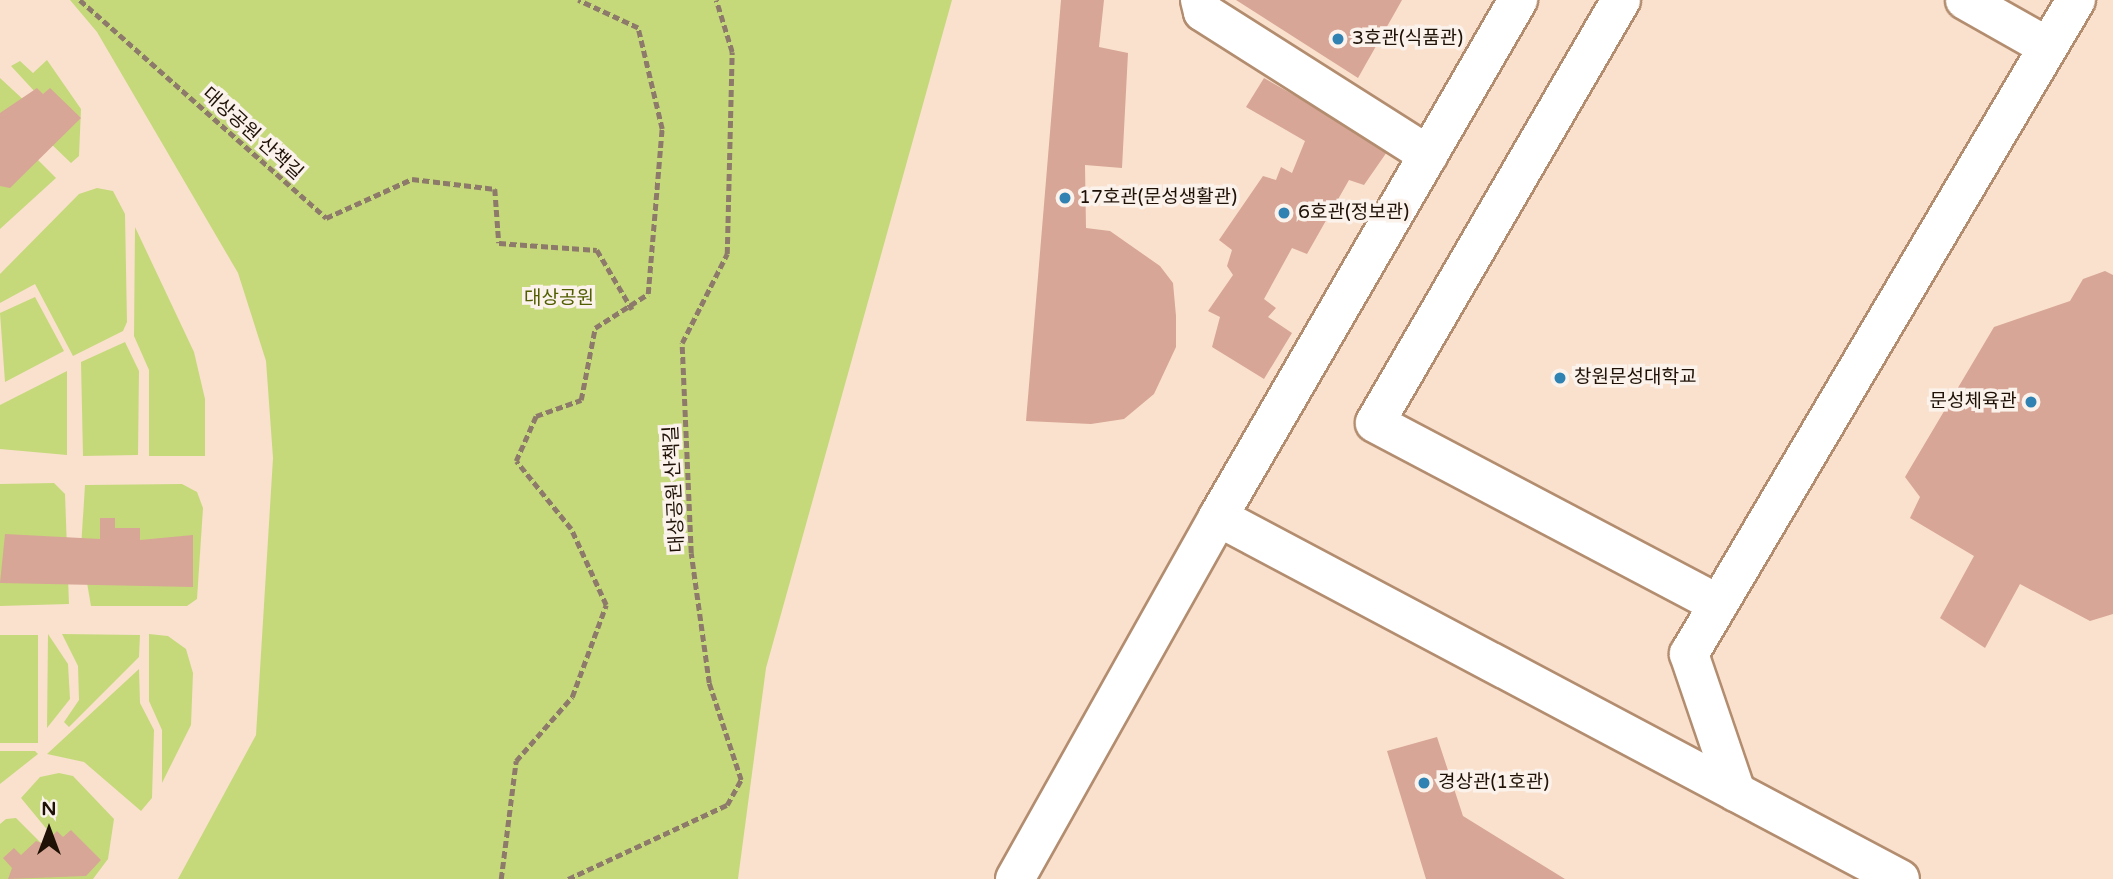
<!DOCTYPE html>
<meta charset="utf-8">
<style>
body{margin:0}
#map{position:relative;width:2113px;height:879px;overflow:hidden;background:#fae1ce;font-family:"Varela Round","Noto Sans KR",sans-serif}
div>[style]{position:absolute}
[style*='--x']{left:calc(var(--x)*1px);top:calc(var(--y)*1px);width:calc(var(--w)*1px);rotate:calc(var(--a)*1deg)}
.green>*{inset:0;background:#c5d97a;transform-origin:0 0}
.building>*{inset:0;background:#d7a696}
.path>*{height:4.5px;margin-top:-2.25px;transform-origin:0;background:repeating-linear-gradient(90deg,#8d7a6b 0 7px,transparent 0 10.5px)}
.roads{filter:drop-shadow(2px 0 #b38d6f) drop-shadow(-2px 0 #b38d6f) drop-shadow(0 2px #b38d6f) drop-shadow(0 -2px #b38d6f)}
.minor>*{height:38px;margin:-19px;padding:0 19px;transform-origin:19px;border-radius:19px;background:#fff}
.dots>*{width:19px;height:19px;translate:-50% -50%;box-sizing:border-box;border:4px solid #faf2eb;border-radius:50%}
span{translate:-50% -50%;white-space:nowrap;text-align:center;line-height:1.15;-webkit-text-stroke:7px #faf2eb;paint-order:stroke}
.poi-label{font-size:19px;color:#1f1106}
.left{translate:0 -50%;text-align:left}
.right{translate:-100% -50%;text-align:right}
.street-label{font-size:19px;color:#1f1106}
.park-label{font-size:19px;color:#505e00}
.north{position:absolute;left:14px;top:795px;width:70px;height:70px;-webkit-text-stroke:5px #faf2eb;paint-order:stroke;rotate:0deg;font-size:19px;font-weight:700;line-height:28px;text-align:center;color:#1f1106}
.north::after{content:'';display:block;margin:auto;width:24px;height:32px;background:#1f1106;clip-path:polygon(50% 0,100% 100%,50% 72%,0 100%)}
</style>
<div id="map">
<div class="green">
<i style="clip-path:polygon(70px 0,952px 0,766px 668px,738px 879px,178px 879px,256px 735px,273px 458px,266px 361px,238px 273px,97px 32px)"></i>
<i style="clip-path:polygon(47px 60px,81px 109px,79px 156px,71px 163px,47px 140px,32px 154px,56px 178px,0 229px,0 78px,27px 103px,36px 93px,11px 66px,20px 61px,33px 73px)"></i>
<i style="clip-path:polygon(97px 188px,113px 191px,125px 214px,127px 322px,123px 331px,73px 356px,35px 284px,0 303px,0 274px,79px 194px)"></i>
<i style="clip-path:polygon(135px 227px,194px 352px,205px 399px,205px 456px,149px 456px,149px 370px,134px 336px)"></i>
<i style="clip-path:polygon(35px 297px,64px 351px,5px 382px,0 313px)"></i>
<i style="clip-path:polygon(125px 342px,139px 371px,138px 455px,83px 456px,81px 362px)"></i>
<i style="clip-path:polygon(67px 371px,67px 455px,0 449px,0 405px)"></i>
<i style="clip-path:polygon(54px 483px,65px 494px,69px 604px,0 606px,0 484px)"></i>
<i style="clip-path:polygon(182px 484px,197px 492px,203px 508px,197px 599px,187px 606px,91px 606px,81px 548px,85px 485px)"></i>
<i style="clip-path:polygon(48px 634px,68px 664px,70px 699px,47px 728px)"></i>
<i style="clip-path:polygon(62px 634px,140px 635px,139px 657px,69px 727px,64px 722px,79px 700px,78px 666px)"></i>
<i style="clip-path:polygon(149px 634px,168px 636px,186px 649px,193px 673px,191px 725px,162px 783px,162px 730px,149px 701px)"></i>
<i style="left:0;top:635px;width:38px;height:108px"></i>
<i style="clip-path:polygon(139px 669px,140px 703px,154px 730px,152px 798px,141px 811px,84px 762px,47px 754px)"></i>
<i style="clip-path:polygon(0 751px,35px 751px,38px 754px,0 784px)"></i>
<i style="clip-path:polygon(59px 773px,73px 776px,114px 819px,108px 859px,93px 879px,0 879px,0 824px,6px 819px,16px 818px,45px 847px,54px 838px,21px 798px,40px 777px)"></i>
</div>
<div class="building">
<i style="clip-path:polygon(1061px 0,1104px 0,1099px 47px,1128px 53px,1122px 168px,1085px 165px,1086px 228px,1110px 231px,1160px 266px,1173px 283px,1176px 316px,1176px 347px,1154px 394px,1124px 419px,1091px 424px,1026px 421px)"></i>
<i style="clip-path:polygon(1236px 0,1402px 0,1358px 78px)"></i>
<i style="clip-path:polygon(1264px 78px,1389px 149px,1364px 185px,1349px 180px,1307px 254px,1292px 248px,1264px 299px,1276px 308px,1268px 317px,1292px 333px,1264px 379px,1212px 347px,1220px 317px,1208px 311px,1233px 275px,1227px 266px,1232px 250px,1219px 240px,1263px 176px,1276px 180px,1281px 167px,1292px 173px,1305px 141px,1246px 107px)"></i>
<i style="clip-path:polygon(37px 88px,43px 94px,50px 88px,81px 118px,10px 188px,0 186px,0 113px)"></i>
<i style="clip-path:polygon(2105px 271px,2113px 275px,2113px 614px,2090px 621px,2020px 584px,1985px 648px,1940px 618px,1974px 556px,1910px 518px,1920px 497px,1905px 477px,1994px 327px,2070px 301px,2083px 279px)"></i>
<i style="clip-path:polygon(100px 518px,115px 518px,115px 528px,140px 528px,140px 540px,193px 535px,193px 587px,0 583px,5px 534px,100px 539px)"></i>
<i style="clip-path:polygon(1437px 737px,1463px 816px,1565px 879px,1426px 879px,1387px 751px)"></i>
<i style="clip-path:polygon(71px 830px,101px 860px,86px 876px,8px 879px,12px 868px,3px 858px,14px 848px,21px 855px,36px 841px,44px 844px,57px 831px,63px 837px)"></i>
</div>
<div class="path">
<i style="--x:80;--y:0;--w:329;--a:41.5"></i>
<i style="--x:326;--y:218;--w:94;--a:-24.4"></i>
<i style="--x:412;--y:179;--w:84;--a:6.9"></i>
<i style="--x:495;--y:189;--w:54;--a:85.8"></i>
<i style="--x:499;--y:243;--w:98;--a:4.1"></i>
<i style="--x:597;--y:250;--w:69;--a:59.3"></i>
<i style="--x:501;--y:879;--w:119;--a:-82.8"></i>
<i style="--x:516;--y:761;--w:85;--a:-48.8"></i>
<i style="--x:572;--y:697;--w:98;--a:-69.7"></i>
<i style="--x:606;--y:605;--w:84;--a:-114.7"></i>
<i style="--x:571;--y:529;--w:87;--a:-129"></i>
<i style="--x:516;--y:461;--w:49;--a:-66"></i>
<i style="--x:536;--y:416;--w:48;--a:-19.6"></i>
<i style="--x:581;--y:400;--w:73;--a:-79"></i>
<i style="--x:595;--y:328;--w:63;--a:-32.7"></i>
<i style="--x:648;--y:294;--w:166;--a:-85.2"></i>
<i style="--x:662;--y:129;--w:104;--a:-103.4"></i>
<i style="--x:638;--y:28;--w:66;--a:-155"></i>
<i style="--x:568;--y:879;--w:175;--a:-25"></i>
<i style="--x:727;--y:805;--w:29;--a:-61"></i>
<i style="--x:741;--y:780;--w:102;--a:-108.3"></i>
<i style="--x:709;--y:683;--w:131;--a:-97.9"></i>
<i style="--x:691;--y:553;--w:210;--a:-92.5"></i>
<i style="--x:682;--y:343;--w:100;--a:-63.2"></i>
<i style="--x:727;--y:254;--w:202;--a:-88.6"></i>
<i style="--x:732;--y:52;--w:54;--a:-107.1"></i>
</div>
<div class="roads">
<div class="minor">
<i style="--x:1200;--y:0;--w:12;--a:76"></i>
<i style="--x:1203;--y:12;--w:267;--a:32.4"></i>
<i style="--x:1621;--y:0;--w:489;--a:120.2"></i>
<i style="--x:1375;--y:423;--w:388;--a:27.8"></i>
<i style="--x:1965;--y:0;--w:95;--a:29.5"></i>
<i style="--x:1218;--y:517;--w:598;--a:-59.87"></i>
<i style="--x:1736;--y:792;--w:146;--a:-108.8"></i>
<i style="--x:1689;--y:654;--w:760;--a:-59.39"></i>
<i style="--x:1015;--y:879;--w:415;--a:-60.7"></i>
<i style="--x:1218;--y:517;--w:772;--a:27.96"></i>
</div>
</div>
<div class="dots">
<i style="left:1338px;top:39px;background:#3082b3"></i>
<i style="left:1065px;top:198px;background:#3082b3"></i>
<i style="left:1284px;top:213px;background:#3082b3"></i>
<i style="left:1560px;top:378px;background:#3082b3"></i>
<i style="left:2031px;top:402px;background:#3082b3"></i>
<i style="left:1424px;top:783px;background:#3082b3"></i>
</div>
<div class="poi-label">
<span class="left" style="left:1352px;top:39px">3호관(식품관)</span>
<span class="left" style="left:1079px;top:198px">17호관(문성생활관)</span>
<span class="left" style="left:1298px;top:213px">6호관(정보관)</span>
<span class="left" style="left:1574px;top:378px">창원문성대학교</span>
<span class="right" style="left:2017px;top:402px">문성체육관</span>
<span class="left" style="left:1438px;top:783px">경상관(1호관)</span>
</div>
<div class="street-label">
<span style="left:252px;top:134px;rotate:42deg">대상공원 산책길</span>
<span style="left:675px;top:489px;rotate:-93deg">대상공원 산책길</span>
</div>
<div class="park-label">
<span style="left:559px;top:299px">대상공원</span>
</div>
<div class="north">N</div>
</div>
